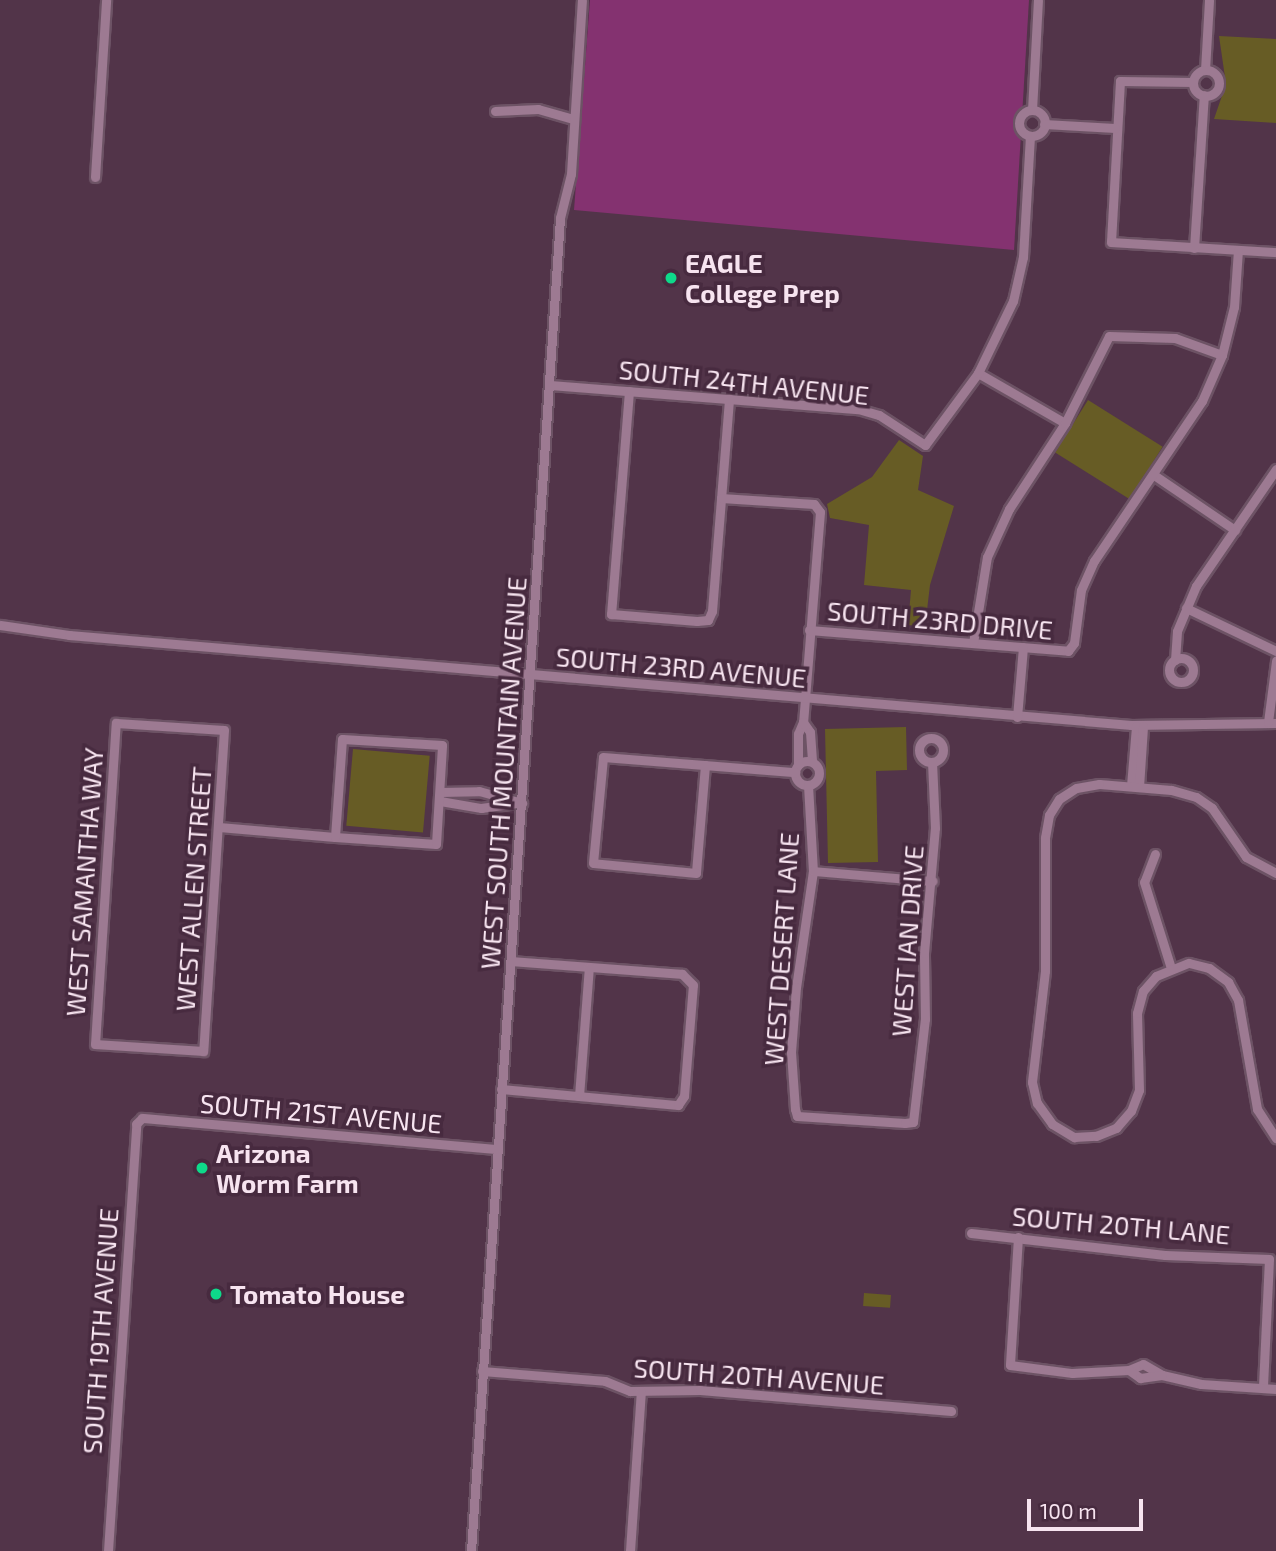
<!DOCTYPE html>
<style>
body{margin:0}
#map{position:relative;width:1276px;height:1551px;overflow:hidden;background:#523449;font-family:"Exo 2",sans-serif}
div>[style]{position:absolute}
[style*='--x']{left:calc(var(--x)*1px);top:calc(var(--y)*1px);width:calc(var(--w)*1px);rotate:calc(var(--a)*1deg)}
.green>*{inset:0;background:#675c25;transform-origin:0 0}
.water>*{inset:0;background:#843270}
.roads{filter:drop-shadow(2px 0 #6d5365) drop-shadow(-2px 0 #6d5365) drop-shadow(0 2px #6d5365) drop-shadow(0 -2px #6d5365)}
.minor>*{height:9px;margin:-4.5px;padding:0 4.5px;transform-origin:4.5px;border-radius:4.5px;background:#9d7a92}
.minor>.ring{margin:-4.5px;padding:0;box-sizing:content-box;background:none;border:9px solid #9d7a92;border-radius:50%}
.dots>*{width:19px;height:19px;translate:-50% -50%;box-sizing:border-box;border:4px solid #472a3f;border-radius:50%}
span{translate:-50% -50%;white-space:nowrap;text-align:center;line-height:1.15;-webkit-text-stroke:7px #472a3f;paint-order:stroke}
.poi-label{font-size:26px;color:#f7e4f0;font-weight:700}
.left{translate:0 -50%;text-align:left}
.street-label{font-size:26px;color:#f7e4f0}
.scale{position:absolute;left:1027px;top:1499px;width:116px;height:32px;box-sizing:border-box;border:4px solid #f7e4f0;border-top:0;padding-left:9px;font-size:21px;line-height:24px;white-space:nowrap;color:#f7e4f0;-webkit-text-stroke:5px #472a3f;paint-order:stroke}
</style>
<div id="map">
<div class="green">
<i style="clip-path:polygon(1219px 36px,1276px 39px,1276px 123px,1214px 119px,1226px 84px)"></i>
<i style="left:1088px;top:400px;width:88px;height:62px;rotate:32deg"></i>
<i style="clip-path:polygon(899px 440px,923px 456px,918px 490px,954px 506px,930px 585px,925px 627px,908px 625px,911px 590px,864px 585px,869px 525px,830px 518px,827px 504px,872px 477px)"></i>
<i style="clip-path:polygon(906px 727px,907px 770px,876px 771px,878px 862px,828px 863px,825px 729px)"></i>
<i style="left:353px;top:749px;width:77px;height:77px;rotate:5deg"></i>
<i style="left:864px;top:1293px;width:27px;height:13px;rotate:4deg"></i>
</div>
<div class="water">
<i style="clip-path:polygon(590px 0,1029px 0,1014px 250px,574px 210px)"></i>
</div>
<div class="roads">
<div class="minor">
<i style="--x:1205;--y:70;--w:70;--a:-86.7"></i>
<i class="ring" style="left:1193px;top:70px;width:17px;height:17px"></i>
<i style="--x:1193;--y:82;--w:73;--a:-179.2"></i>
<i style="--x:1120;--y:81;--w:161;--a:93.2"></i>
<i style="--x:1111;--y:242;--w:165;--a:3.5"></i>
<i style="--x:1032;--y:110;--w:110;--a:-86.9"></i>
<i class="ring" style="left:1019px;top:110px;width:17px;height:17px"></i>
<i style="--x:495;--y:111;--w:43;--a:-2.7"></i>
<i style="--x:538;--y:109;--w:37;--a:16"></i>
<i style="--x:1044;--y:124;--w:71;--a:3.2"></i>
<i style="--x:95;--y:177;--w:177;--a:-86.4"></i>
<i style="--x:1194;--y:248;--w:153;--a:-86.3"></i>
<i style="--x:978;--y:373;--w:100;--a:29.9"></i>
<i style="--x:550;--y:385;--w:309;--a:4.5"></i>
<i style="--x:858;--y:409;--w:22;--a:16"></i>
<i style="--x:879;--y:415;--w:55;--a:33.1"></i>
<i style="--x:925;--y:445;--w:89;--a:-53.6"></i>
<i style="--x:978;--y:373;--w:80;--a:-64.1"></i>
<i style="--x:1013;--y:301;--w:45;--a:-77.2"></i>
<i style="--x:1023;--y:257;--w:121;--a:-86.7"></i>
<i style="--x:629;--y:391;--w:224;--a:94.6"></i>
<i style="--x:611;--y:614;--w:86;--a:4.7"></i>
<i style="--x:697;--y:621;--w:11;--a:-5"></i>
<i style="--x:708;--y:620;--w:10;--a:-66"></i>
<i style="--x:712;--y:611;--w:213;--a:-85.4"></i>
<i style="--x:1154;--y:475;--w:98;--a:34.2"></i>
<i style="--x:721;--y:498;--w:93;--a:3.7"></i>
<i style="--x:814;--y:504;--w:10;--a:53"></i>
<i style="--x:820;--y:512;--w:211;--a:94.6"></i>
<i style="--x:803;--y:722;--w:13;--a:113"></i>
<i style="--x:798;--y:734;--w:31;--a:90"></i>
<i style="--x:1186;--y:608;--w:100;--a:25.5"></i>
<i style="--x:0;--y:625;--w:70;--a:8.2"></i>
<i style="--x:69;--y:635;--w:1066;--a:4.84"></i>
<i style="--x:1131;--y:725;--w:145;--a:-0.8"></i>
<i style="--x:809;--y:630;--w:260;--a:4.6"></i>
<i style="--x:1068;--y:651;--w:10;--a:-53"></i>
<i style="--x:1074;--y:643;--w:53;--a:-82.5"></i>
<i style="--x:1081;--y:590;--w:32;--a:-66"></i>
<i style="--x:1094;--y:561;--w:193;--a:-56"></i>
<i style="--x:1202;--y:401;--w:50;--a:-66.5"></i>
<i style="--x:1222;--y:355;--w:49;--a:-76"></i>
<i style="--x:1234;--y:307;--w:57;--a:-86"></i>
<i style="--x:973;--y:643;--w:87;--a:-80.8"></i>
<i style="--x:987;--y:557;--w:53;--a:-65.4"></i>
<i style="--x:1009;--y:509;--w:103;--a:-56.9"></i>
<i style="--x:1065;--y:423;--w:97;--a:-63.2"></i>
<i style="--x:1109;--y:336;--w:66;--a:1.7"></i>
<i style="--x:1175;--y:338;--w:50;--a:19.9"></i>
<i class="ring" style="left:1169px;top:658px;width:15px;height:15px"></i>
<i style="--x:1175;--y:660;--w:29;--a:-86"></i>
<i style="--x:1177;--y:631;--w:49;--a:-67.1"></i>
<i style="--x:1196;--y:586;--w:142;--a:-55.6"></i>
<i style="--x:1017;--y:717;--w:70;--a:-85.1"></i>
<i style="--x:803;--y:722;--w:12;--a:55"></i>
<i style="--x:810;--y:732;--w:30;--a:86"></i>
<i style="--x:1268;--y:722;--w:62;--a:-82.5"></i>
<i style="--x:116;--y:723;--w:108;--a:3.7"></i>
<i style="--x:224;--y:730;--w:322;--a:93.7"></i>
<i style="--x:203;--y:1051;--w:108;--a:-176.3"></i>
<i style="--x:95;--y:1044;--w:322;--a:-86.3"></i>
<i class="ring" style="left:919px;top:738px;width:15px;height:15px"></i>
<i class="ring" style="left:795px;top:761px;width:15px;height:15px"></i>
<i style="--x:705;--y:765;--w:108;--a:94.8"></i>
<i style="--x:696;--y:873;--w:103;--a:-174.5"></i>
<i style="--x:593;--y:863;--w:106;--a:-84.6"></i>
<i style="--x:603;--y:757;--w:193;--a:4.5"></i>
<i style="--x:808;--y:785;--w:86;--a:86.7"></i>
<i style="--x:813;--y:871;--w:117;--a:98.3"></i>
<i style="--x:796;--y:987;--w:65;--a:94.4"></i>
<i style="--x:791;--y:1052;--w:57;--a:86"></i>
<i style="--x:795;--y:1109;--w:7;--a:74"></i>
<i style="--x:797;--y:1116;--w:108;--a:3.7"></i>
<i style="--x:905;--y:1123;--w:8;--a:-7"></i>
<i style="--x:913;--y:1122;--w:104;--a:-83.4"></i>
<i style="--x:925;--y:1019;--w:66;--a:-90.9"></i>
<i style="--x:924;--y:953;--w:125;--a:-85"></i>
<i style="--x:935;--y:828;--w:66;--a:-92.6"></i>
<i style="--x:1131;--y:786;--w:60;--a:-85.2"></i>
<i style="--x:1139;--y:787;--w:61;--a:-86.2"></i>
<i style="--x:440;--y:792;--w:39;--a:-1"></i>
<i style="--x:479;--y:791;--w:45;--a:15.6"></i>
<i style="--x:440;--y:801;--w:42;--a:9.7"></i>
<i style="--x:481;--y:808;--w:36;--a:-8"></i>
<i style="--x:219;--y:827;--w:116;--a:4.9"></i>
<i style="--x:335;--y:837;--w:101;--a:4"></i>
<i style="--x:436;--y:844;--w:99;--a:-86.5"></i>
<i style="--x:442;--y:745;--w:100;--a:-176.6"></i>
<i style="--x:342;--y:739;--w:98;--a:94.1"></i>
<i style="--x:1155;--y:854;--w:30;--a:111"></i>
<i style="--x:1144;--y:882;--w:90;--a:72.6"></i>
<i style="--x:813;--y:871;--w:120;--a:4.8"></i>
<i style="--x:1276;--y:873;--w:34;--a:-152"></i>
<i style="--x:1246;--y:857;--w:60;--a:-124.8"></i>
<i style="--x:1212;--y:808;--w:19;--a:-145"></i>
<i style="--x:1196;--y:797;--w:26;--a:-164"></i>
<i style="--x:1171;--y:790;--w:72;--a:-175.2"></i>
<i style="--x:1099;--y:784;--w:23;--a:170"></i>
<i style="--x:1076;--y:788;--w:20;--a:147"></i>
<i style="--x:1059;--y:799;--w:19;--a:122"></i>
<i style="--x:1049;--y:815;--w:23;--a:100"></i>
<i style="--x:1045;--y:838;--w:133;--a:90"></i>
<i style="--x:1045;--y:971;--w:112;--a:96.7"></i>
<i style="--x:1032;--y:1082;--w:22;--a:77"></i>
<i style="--x:1037;--y:1103;--w:26;--a:54"></i>
<i style="--x:1052;--y:1124;--w:26;--a:31"></i>
<i style="--x:1074;--y:1137;--w:22;--a:-3"></i>
<i style="--x:1096;--y:1136;--w:22;--a:-22"></i>
<i style="--x:1116;--y:1128;--w:23;--a:-49"></i>
<i style="--x:1131;--y:1111;--w:22;--a:-69"></i>
<i style="--x:1139;--y:1090;--w:77;--a:-91.5"></i>
<i style="--x:1137;--y:1013;--w:23;--a:-75"></i>
<i style="--x:1143;--y:991;--w:20;--a:-49"></i>
<i style="--x:1156;--y:976;--w:35;--a:-22"></i>
<i style="--x:1189;--y:963;--w:21;--a:14"></i>
<i style="--x:1209;--y:968;--w:24;--a:36"></i>
<i style="--x:1228;--y:982;--w:21;--a:61"></i>
<i style="--x:1238;--y:1000;--w:111;--a:80.1"></i>
<i style="--x:1257;--y:1109;--w:35;--a:57"></i>
<i style="--x:501;--y:1089;--w:178;--a:5.2"></i>
<i style="--x:678;--y:1105;--w:11;--a:-56"></i>
<i style="--x:684;--y:1096;--w:111;--a:-85.4"></i>
<i style="--x:693;--y:985;--w:16;--a:-135"></i>
<i style="--x:682;--y:974;--w:171;--a:-175.7"></i>
<i style="--x:579;--y:1096;--w:129;--a:-85.6"></i>
<i style="--x:971;--y:1233;--w:195;--a:6.5"></i>
<i style="--x:1165;--y:1255;--w:104;--a:2.2"></i>
<i style="--x:1269;--y:1259;--w:129;--a:92.7"></i>
<i style="--x:1018;--y:1237;--w:128;--a:93.6"></i>
<i style="--x:1010;--y:1365;--w:63;--a:7.4"></i>
<i style="--x:1072;--y:1373;--w:57;--a:-3"></i>
<i style="--x:1129;--y:1370;--w:15;--a:-23"></i>
<i style="--x:1143;--y:1364;--w:22;--a:30"></i>
<i style="--x:1162;--y:1375;--w:40;--a:13"></i>
<i style="--x:1201;--y:1384;--w:75;--a:3.8"></i>
<i style="--x:1129;--y:1370;--w:14;--a:36"></i>
<i style="--x:1140;--y:1378;--w:22;--a:-8"></i>
<i style="--x:482;--y:1371;--w:123;--a:4.6"></i>
<i style="--x:605;--y:1381;--w:27;--a:22"></i>
<i style="--x:630;--y:1391;--w:70;--a:-0.8"></i>
<i style="--x:700;--y:1390;--w:252;--a:4.8"></i>
<i style="--x:108;--y:1551;--w:428;--a:-86.2"></i>
<i style="--x:136;--y:1124;--w:8;--a:-45"></i>
<i style="--x:142;--y:1118;--w:356;--a:5"></i>
<i style="--x:471;--y:1551;--w:1336;--a:-86.18"></i>
<i style="--x:560;--y:218;--w:45;--a:-76"></i>
<i style="--x:571;--y:174;--w:174;--a:-86.4"></i>
<i style="--x:630;--y:1551;--w:160;--a:-86.1"></i>
</div>
</div>
<div class="dots">
<i style="left:671px;top:278px;background:#0ed98a"></i>
<i style="left:202px;top:1168px;background:#0ed98a"></i>
<i style="left:216px;top:1294px;background:#0ed98a"></i>
</div>
<div class="poi-label">
<span class="left" style="left:685px;top:278px">EAGLE<br>College Prep</span>
<span class="left" style="left:216px;top:1168px">Arizona<br>Worm Farm</span>
<span class="left" style="left:230px;top:1294px">Tomato House</span>
</div>
<div class="street-label">
<span style="left:744px;top:382px;rotate:6deg">SOUTH 24TH AVENUE</span>
<span style="left:940px;top:620px;rotate:5deg">SOUTH 23RD DRIVE</span>
<span style="left:681px;top:667px;rotate:5deg">SOUTH 23RD AVENUE</span>
<span style="left:503px;top:773px;rotate:-86deg">WEST SOUTH MOUNTAIN AVENUE</span>
<span style="left:84px;top:882px;rotate:-86deg">WEST SAMANTHA WAY</span>
<span style="left:193px;top:889px;rotate:-86deg">WEST ALLEN STREET</span>
<span style="left:907px;top:941px;rotate:-86deg">WEST IAN DRIVE</span>
<span style="left:781px;top:949px;rotate:-86deg">WEST DESERT LANE</span>
<span style="left:321px;top:1113px;rotate:5deg">SOUTH 21ST AVENUE</span>
<span style="left:1121px;top:1225px;rotate:5deg">SOUTH 20TH LANE</span>
<span style="left:100px;top:1331px;rotate:-86deg">SOUTH 19TH AVENUE</span>
<span style="left:759px;top:1376px;rotate:4deg">SOUTH 20TH AVENUE</span>
</div>
<div class="scale">100 m</div>
</div>
